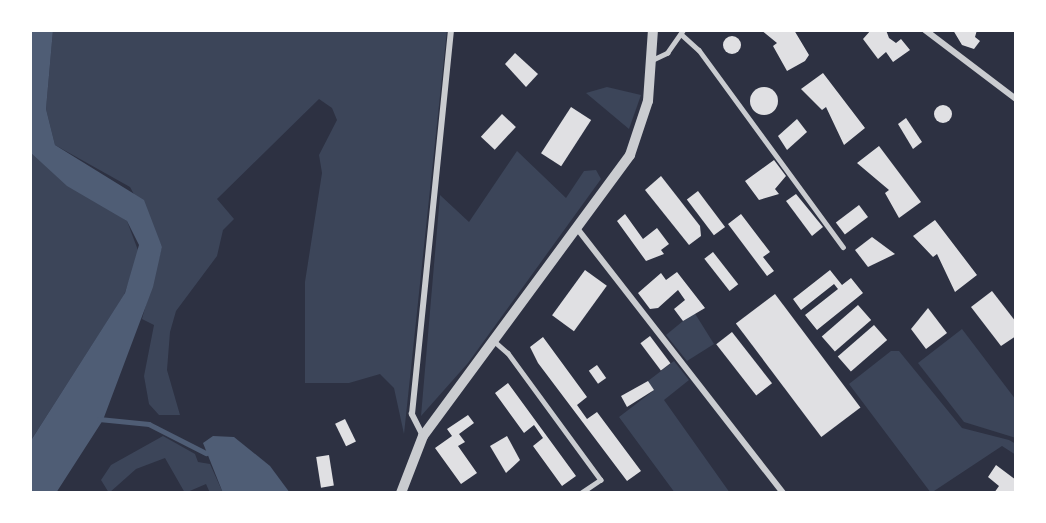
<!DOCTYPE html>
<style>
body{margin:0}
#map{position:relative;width:1046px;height:523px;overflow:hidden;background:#2d3142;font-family:"Asap Condensed",sans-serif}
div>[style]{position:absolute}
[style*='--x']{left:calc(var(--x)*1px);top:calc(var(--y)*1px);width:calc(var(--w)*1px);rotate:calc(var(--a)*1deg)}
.green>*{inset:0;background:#3c4559}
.water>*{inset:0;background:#4f5d75}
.stream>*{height:4.5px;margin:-2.25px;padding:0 2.25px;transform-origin:2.25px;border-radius:2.25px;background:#4f5d75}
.building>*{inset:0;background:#e0e0e3;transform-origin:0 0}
.round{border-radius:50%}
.service>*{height:4.5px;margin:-2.25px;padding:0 2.25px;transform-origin:2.25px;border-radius:2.25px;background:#caccd0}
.minor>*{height:6px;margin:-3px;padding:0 3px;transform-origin:3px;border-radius:3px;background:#caccd0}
.tertiary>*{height:10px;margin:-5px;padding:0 5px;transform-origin:5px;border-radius:5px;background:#caccd0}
span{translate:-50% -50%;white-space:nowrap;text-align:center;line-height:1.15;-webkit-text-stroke:6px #fff;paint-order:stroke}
.frame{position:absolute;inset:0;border:32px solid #fff;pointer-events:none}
</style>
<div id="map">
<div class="green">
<i style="clip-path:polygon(53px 30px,447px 30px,404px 434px,394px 388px,380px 374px,349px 383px,305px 383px,305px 282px,322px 173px,319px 155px,337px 120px,332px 108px,319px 99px,217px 199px,234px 219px,223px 230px,217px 256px,176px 311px,170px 332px,167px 370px,180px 415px,159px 415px,149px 404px,144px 376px,154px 325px,142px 319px,162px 247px,130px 187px,55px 145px,46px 109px)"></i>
<i style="clip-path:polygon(607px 87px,641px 95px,629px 129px,586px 93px)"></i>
<i style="clip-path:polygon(517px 151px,566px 198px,584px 171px,596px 170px,601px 179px,468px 363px,421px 416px,440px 195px,469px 222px)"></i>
<i style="clip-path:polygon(30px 152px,127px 221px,139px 253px,124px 295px,30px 442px)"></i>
<i style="clip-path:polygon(694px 312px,714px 344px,687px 361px,666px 335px)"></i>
<i style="clip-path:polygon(962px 329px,1016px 400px,1016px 438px,964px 422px,918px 363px)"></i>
<i style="clip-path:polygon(891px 351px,899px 351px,962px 428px,1009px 440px,1016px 444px,1016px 455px,1002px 446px,931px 493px,849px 384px)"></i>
<i style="clip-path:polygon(674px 361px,689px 380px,664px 400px,730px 493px,675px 493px,619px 417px,653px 391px,648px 381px)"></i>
<i style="clip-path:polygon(163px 436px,195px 454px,198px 462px,210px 464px,223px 493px,210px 493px,206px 484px,185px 493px,165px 458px,136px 469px,109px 493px,101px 480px,111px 465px)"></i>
</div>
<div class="water">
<i style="clip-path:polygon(30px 30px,53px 30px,46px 109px,55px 145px,144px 200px,162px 247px,153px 287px,103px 420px,56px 493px,30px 493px,30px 442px,125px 293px,139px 245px,127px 221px,67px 186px,30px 152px)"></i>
<i style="clip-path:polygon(213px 436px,234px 437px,270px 466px,290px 493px,223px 493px,203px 443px)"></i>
</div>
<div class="stream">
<i style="--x:99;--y:419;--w:50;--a:5.7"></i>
<i style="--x:149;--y:424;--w:64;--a:27"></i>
</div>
<div class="building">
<i style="clip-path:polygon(761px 30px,794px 30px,809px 55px,805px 61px,787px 71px,773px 46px,777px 43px)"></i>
<i style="clip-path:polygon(871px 30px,886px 30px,889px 38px,896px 43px,901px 39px,910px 50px,893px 62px,886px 52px,878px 59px,863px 39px)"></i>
<i style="clip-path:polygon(953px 30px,977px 30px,975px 37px,980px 41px,974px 49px,962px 45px)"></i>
<i class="round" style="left:723px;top:36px;width:18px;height:18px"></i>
<i style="clip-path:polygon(515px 53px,538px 74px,526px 87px,505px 64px)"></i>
<i style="clip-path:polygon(823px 73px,865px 128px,844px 145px,826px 107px,822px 110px,801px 89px)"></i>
<i class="round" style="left:750px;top:87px;width:28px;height:28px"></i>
<i class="round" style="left:934px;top:105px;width:18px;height:18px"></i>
<i style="left:571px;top:107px;width:24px;height:55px;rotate:33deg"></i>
<i style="left:502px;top:114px;width:19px;height:31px;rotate:43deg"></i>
<i style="clip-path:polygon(906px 118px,922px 142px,913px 149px,898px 124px)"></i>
<i style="clip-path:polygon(797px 119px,807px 132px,787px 150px,778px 136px)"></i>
<i style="clip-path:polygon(879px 146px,921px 202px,899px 218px,885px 193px,889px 190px,857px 163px)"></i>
<i style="clip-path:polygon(774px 160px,786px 176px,775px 189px,779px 194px,759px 200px,745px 181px)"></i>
<i style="clip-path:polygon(661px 176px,700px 226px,701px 236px,689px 245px,645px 190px)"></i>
<i style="left:698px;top:191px;width:45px;height:14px;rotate:53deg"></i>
<i style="clip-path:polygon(796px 194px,823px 227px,812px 236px,786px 201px)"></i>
<i style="left:859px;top:205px;width:15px;height:29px;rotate:53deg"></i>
<i style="clip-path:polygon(625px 214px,643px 239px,657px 228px,669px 244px,661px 250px,664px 254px,646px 261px,617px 221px)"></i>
<i style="clip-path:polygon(741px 214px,770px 252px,763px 257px,774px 271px,767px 276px,728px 224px)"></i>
<i style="clip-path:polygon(935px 220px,977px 275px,955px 292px,937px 254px,933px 257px,913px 236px)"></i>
<i style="clip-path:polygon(872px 237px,895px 254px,868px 267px,855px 250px)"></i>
<i style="left:713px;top:252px;width:41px;height:11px;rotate:52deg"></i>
<i style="left:585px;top:270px;width:27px;height:56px;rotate:36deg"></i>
<i style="clip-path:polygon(830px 270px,842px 285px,851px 278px,863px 293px,817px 330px,805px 315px,838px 289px,834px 284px,801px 310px,793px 299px)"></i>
<i style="clip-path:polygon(677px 272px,705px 308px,683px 321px,674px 309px,685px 300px,678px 290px,658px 308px,650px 309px,638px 293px,661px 273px,666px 280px)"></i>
<i style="clip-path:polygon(992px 291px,1016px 322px,1016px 336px,1001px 346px,971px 307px)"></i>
<i style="left:775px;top:294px;width:142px;height:49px;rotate:53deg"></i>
<i style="left:858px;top:305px;width:20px;height:48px;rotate:49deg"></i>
<i style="clip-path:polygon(928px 308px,947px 333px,926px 349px,911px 329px)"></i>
<i style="left:874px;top:325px;width:20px;height:48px;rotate:49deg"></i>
<i style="left:732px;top:332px;width:65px;height:20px;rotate:52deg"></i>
<i style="left:650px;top:336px;width:34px;height:12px;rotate:53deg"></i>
<i style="clip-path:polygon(543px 337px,587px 397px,577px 405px,587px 419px,597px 412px,641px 471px,627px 481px,538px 363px,530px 347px)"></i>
<i style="left:597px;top:365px;width:16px;height:10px;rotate:55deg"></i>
<i style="clip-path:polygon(648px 381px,654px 390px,627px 407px,621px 396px)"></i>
<i style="clip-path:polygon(508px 383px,576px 476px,562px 486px,533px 446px,543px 438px,534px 425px,524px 433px,495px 393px)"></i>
<i style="clip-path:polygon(468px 415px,474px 423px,459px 434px,465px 442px,458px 446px,477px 473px,461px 484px,435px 448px,452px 436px,447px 429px)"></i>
<i style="left:345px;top:419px;width:25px;height:11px;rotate:64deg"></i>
<i style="clip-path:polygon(507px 436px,520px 460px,506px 473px,490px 446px)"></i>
<i style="left:329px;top:455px;width:31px;height:13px;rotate:81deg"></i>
<i style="clip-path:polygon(996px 465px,1016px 480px,1016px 493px,994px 493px,999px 486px,988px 477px)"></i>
</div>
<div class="service">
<i style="--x:681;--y:34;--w:24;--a:42"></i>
<i style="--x:699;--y:50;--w:244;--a:53.8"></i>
<i style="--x:652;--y:60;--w:17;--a:-25"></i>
<i style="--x:667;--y:53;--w:28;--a:-55"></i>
<i style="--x:494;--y:341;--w:18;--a:41"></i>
<i style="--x:508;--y:353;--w:157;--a:53.8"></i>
<i style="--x:601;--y:480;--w:23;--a:146"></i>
</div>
<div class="minor">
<i style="--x:925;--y:30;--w:114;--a:37.2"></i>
<i style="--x:576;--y:227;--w:337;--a:52.1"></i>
<i style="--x:423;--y:436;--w:25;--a:-117"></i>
<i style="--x:412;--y:414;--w:386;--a:-84.2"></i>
</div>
<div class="tertiary">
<i style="--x:401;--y:493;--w:61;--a:-68.9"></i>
<i style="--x:423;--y:436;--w:349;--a:-53.6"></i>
<i style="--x:630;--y:155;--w:57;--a:-71.6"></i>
<i style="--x:648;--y:101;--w:71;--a:-86"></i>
</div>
<div class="frame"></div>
</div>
